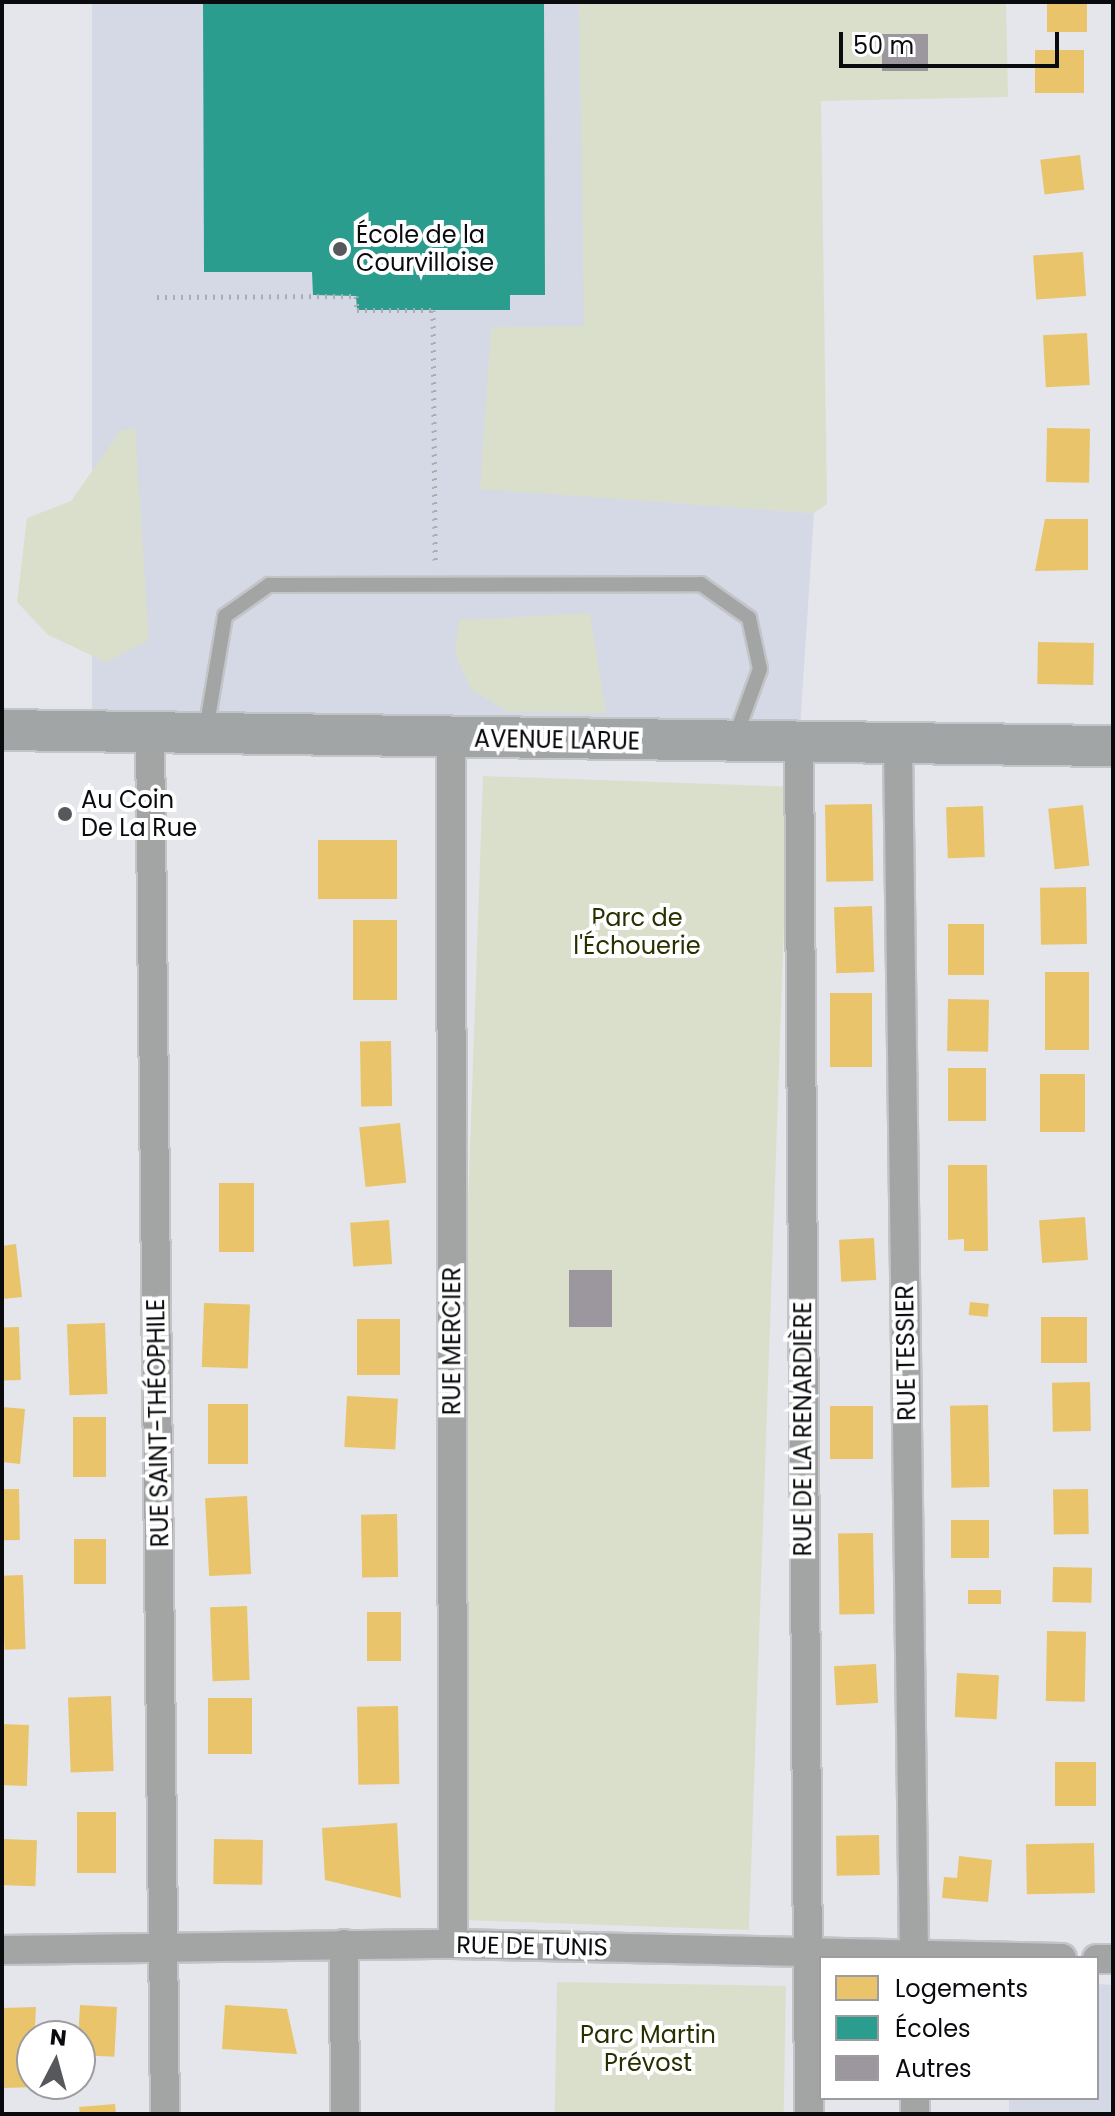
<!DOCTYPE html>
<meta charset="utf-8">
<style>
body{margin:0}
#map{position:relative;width:1115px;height:2116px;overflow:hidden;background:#e4e6ec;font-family:Poppins,sans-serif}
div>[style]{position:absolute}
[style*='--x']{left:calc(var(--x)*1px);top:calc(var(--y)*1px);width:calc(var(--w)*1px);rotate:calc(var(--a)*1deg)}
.built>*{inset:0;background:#d4d9e5}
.green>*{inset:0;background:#dadfcc;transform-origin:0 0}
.homes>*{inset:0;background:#e9c46a;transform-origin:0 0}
.schools>*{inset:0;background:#2a9d8f}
.building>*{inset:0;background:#9c979e;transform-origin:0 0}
.path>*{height:5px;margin-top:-2.5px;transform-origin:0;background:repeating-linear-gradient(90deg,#acadb0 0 2px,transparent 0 8px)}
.roads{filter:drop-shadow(2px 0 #c2c4c8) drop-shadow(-2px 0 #c2c4c8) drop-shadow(0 2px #c2c4c8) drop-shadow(0 -2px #c2c4c8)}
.lane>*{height:14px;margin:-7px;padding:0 7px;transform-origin:7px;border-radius:7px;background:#a3a5a5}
.street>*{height:28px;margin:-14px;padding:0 14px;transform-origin:14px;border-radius:14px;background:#a3a5a5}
.secondary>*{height:40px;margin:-20px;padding:0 20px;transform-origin:20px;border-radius:20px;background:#a2a5a5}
.dots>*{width:22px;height:22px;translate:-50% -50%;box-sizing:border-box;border:4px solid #fff;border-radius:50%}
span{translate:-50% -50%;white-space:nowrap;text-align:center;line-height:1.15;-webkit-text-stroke:8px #fff;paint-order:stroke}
.poi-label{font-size:24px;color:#0a0b0f}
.left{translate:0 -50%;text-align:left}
.street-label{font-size:24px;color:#0a0b0f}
.park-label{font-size:24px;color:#293000}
.frame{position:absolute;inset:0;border:4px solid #0a0b0f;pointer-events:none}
.legend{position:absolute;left:819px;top:1956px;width:280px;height:144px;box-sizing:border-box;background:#fff;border:2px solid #9d9d9f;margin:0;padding:10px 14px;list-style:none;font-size:24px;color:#0a0b0f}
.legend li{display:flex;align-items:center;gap:16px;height:40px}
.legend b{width:40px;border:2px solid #9d9d9f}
.north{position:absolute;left:16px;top:2020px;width:80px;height:80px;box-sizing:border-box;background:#fff;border:2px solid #9d9d9f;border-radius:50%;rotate:6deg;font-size:22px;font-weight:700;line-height:32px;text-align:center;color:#0a0b0f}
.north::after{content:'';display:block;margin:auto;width:28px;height:36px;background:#56585c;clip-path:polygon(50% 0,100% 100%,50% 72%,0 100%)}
.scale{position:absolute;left:839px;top:32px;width:220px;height:36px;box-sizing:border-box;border:4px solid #0a0b0f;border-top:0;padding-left:10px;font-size:24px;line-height:28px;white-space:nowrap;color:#0a0b0f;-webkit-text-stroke:6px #fff;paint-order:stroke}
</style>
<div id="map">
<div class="built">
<i style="clip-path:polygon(92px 2px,589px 2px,589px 496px,814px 513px,799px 744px,92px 725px)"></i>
<i style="clip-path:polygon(1097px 1984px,1113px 1985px,1113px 2114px,1009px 2114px,1009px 2098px,1097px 2098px)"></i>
</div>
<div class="green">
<i style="clip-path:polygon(579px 2px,1006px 2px,1008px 97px,821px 101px,827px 504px,814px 513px,480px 489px,491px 327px,584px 326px)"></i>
<i style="clip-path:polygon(135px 428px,149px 640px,106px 662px,48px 635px,17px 602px,27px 518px,71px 501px,121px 430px)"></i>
<i style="clip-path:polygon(590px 613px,606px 713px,508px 712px,472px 690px,455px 655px,459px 620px)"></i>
<i style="left:483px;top:776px;width:306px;height:1144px;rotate:2deg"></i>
<i style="left:557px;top:1982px;width:229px;height:132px;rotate:1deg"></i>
</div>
<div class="homes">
<i style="left:1047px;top:2px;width:40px;height:30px"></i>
<i style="left:1084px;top:50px;width:43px;height:49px;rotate:90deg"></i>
<i style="left:1080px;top:155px;width:35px;height:40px;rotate:83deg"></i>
<i style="left:1083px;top:252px;width:44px;height:50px;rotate:86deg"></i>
<i style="left:1087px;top:333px;width:52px;height:44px;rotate:87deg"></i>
<i style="left:1047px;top:428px;width:43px;height:54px;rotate:1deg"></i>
<i style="clip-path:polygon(1045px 519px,1088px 519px,1088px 570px,1035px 571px)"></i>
<i style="left:1038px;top:642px;width:56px;height:42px;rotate:1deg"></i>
<i style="left:872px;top:804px;width:77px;height:47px;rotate:89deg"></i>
<i style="left:1083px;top:805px;width:61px;height:35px;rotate:84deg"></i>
<i style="left:983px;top:806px;width:51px;height:37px;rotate:88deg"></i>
<i style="left:318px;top:840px;width:79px;height:59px"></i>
<i style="left:1086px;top:887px;width:57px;height:46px;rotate:89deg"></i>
<i style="left:872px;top:906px;width:66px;height:38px;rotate:88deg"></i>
<i style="left:353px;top:920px;width:44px;height:80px"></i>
<i style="left:948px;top:924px;width:36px;height:51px"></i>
<i style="left:1045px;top:972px;width:44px;height:78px"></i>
<i style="left:830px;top:993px;width:42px;height:74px"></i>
<i style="left:948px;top:999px;width:41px;height:52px;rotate:1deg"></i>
<i style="left:391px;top:1041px;width:65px;height:31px;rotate:89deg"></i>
<i style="left:948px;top:1068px;width:38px;height:53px"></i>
<i style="left:1040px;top:1074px;width:45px;height:58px"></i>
<i style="left:400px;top:1123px;width:60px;height:41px;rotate:84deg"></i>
<i style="clip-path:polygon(948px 1165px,987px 1165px,988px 1251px,964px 1251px,964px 1239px,948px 1240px)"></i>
<i style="left:219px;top:1183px;width:35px;height:69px"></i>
<i style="left:1085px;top:1217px;width:43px;height:46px;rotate:86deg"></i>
<i style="left:389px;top:1220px;width:44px;height:39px;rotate:86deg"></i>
<i style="left:874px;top:1238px;width:42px;height:35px;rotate:87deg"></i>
<i style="clip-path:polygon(16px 1244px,22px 1297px,2px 1299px,2px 1246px)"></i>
<i style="left:970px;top:1302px;width:19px;height:13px;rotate:6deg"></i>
<i style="left:204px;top:1303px;width:46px;height:64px;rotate:2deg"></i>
<i style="left:1041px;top:1317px;width:46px;height:46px"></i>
<i style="left:357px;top:1319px;width:43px;height:56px"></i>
<i style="left:105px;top:1323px;width:71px;height:38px;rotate:88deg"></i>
<i style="left:19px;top:1327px;width:53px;height:17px;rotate:88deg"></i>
<i style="left:1090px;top:1382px;width:49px;height:38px;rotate:89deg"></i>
<i style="left:347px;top:1396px;width:51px;height:51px;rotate:3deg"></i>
<i style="left:208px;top:1404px;width:40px;height:60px"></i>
<i style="left:988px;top:1405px;width:82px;height:38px;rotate:89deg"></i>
<i style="left:830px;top:1406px;width:43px;height:53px"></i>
<i style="clip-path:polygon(2px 1407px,25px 1409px,20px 1464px,2px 1462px)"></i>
<i style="left:73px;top:1417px;width:33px;height:60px"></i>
<i style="left:19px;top:1489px;width:51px;height:17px;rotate:89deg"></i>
<i style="left:1088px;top:1489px;width:45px;height:35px;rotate:89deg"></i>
<i style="left:247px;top:1496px;width:78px;height:42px;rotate:87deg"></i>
<i style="left:397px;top:1514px;width:63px;height:36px;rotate:89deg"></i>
<i style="left:951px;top:1520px;width:38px;height:38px"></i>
<i style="left:873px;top:1533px;width:81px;height:35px;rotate:89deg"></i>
<i style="left:74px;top:1539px;width:32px;height:45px"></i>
<i style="left:1053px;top:1567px;width:39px;height:35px;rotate:1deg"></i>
<i style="left:23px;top:1575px;width:74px;height:21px;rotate:88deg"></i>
<i style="left:968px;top:1590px;width:33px;height:14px"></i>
<i style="left:247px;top:1606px;width:74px;height:37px;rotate:88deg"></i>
<i style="left:367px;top:1612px;width:34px;height:49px"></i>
<i style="left:1047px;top:1631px;width:39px;height:70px;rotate:1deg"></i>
<i style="left:876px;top:1664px;width:39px;height:42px;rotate:87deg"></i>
<i style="left:957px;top:1673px;width:42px;height:44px;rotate:3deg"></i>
<i style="left:111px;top:1696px;width:75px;height:43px;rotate:88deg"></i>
<i style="left:208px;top:1698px;width:44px;height:56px"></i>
<i style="left:398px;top:1706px;width:78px;height:41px;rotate:89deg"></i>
<i style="left:2px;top:1724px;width:27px;height:61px;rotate:2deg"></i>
<i style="left:1055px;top:1762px;width:41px;height:44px"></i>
<i style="left:77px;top:1812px;width:39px;height:61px"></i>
<i style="clip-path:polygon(397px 1823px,401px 1898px,325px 1880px,322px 1828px)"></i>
<i style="left:879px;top:1835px;width:40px;height:43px;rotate:89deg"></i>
<i style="left:2px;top:1839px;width:35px;height:46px;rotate:2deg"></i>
<i style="left:214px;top:1839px;width:49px;height:45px;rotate:1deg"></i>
<i style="left:1094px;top:1843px;width:50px;height:68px;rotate:89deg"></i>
<i style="clip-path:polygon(959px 1856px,992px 1860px,988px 1902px,942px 1898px,944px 1877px,957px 1878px)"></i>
<i style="left:80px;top:2005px;width:37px;height:50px;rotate:3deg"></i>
<i style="clip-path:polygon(225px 2005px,287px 2009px,297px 2054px,222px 2049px)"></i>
<i style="clip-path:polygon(36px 2007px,32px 2084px,39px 2087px,2px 2088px,2px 2008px)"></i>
<i style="clip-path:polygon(115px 2104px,116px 2114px,80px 2114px,79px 2107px)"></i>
</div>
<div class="schools">
<i style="clip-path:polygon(203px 2px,544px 2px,545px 295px,510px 295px,510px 310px,357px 310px,356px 296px,313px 295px,312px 272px,204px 272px)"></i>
</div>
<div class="building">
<i style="left:882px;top:34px;width:46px;height:37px"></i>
<i style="left:569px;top:1270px;width:43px;height:57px"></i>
</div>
<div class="path">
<i style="--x:157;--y:297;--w:199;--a:-0.3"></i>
<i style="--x:356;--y:296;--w:14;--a:86"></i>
<i style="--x:357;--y:310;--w:76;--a:0"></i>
<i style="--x:433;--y:310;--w:253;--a:89.5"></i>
</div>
<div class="roads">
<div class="lane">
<i style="--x:206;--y:730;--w:116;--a:-80.5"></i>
<i style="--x:225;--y:616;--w:54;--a:-35.2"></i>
<i style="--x:269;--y:585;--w:432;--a:-0.1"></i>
<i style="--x:701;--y:584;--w:59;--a:35.3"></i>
<i style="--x:749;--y:618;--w:52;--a:77.8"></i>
<i style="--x:760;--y:669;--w:70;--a:110"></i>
</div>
<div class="street">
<i style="--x:150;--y:732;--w:1382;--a:89.38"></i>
<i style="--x:451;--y:738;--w:1206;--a:89.9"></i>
<i style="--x:799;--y:744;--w:1370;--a:89.58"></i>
<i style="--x:898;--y:747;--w:1211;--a:89.24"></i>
<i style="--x:344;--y:1944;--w:170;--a:89.7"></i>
<i style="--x:2;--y:1950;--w:451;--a:-0.8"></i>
<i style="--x:453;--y:1944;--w:609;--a:1.32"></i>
<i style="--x:1097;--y:1959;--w:16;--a:0"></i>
<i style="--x:915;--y:2098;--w:16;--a:90"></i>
</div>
<div class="secondary">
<i style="--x:2;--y:730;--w:1111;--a:0.83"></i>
</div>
</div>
<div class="dots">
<i style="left:340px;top:249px;background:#56585c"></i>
<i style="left:65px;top:814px;background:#56585c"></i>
</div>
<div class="poi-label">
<span class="left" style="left:356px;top:249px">École de la<br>Courvilloise</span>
<span class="left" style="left:81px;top:814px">Au Coin<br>De La Rue</span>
</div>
<div class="street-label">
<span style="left:557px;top:740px;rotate:1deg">AVENUE LARUE</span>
<span style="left:452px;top:1341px;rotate:-90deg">RUE MERCIER</span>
<span style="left:906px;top:1353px;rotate:-91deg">RUE TESSIER</span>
<span style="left:158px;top:1423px;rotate:-91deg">RUE SAINT-THÉOPHILE</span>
<span style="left:803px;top:1429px;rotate:-90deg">RUE DE LA RENARDIÈRE</span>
<span style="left:532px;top:1946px;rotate:1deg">RUE DE TUNIS</span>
</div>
<div class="park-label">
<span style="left:637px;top:932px">Parc de<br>l'Échouerie</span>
<span style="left:648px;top:2049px">Parc Martin<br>Prévost</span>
</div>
<div class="frame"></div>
<ul class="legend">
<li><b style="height:22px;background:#e9c46a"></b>Logements</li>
<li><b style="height:22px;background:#2a9d8f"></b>Écoles</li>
<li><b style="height:22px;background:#9c979e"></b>Autres</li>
</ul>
<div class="north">N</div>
<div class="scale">50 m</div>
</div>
